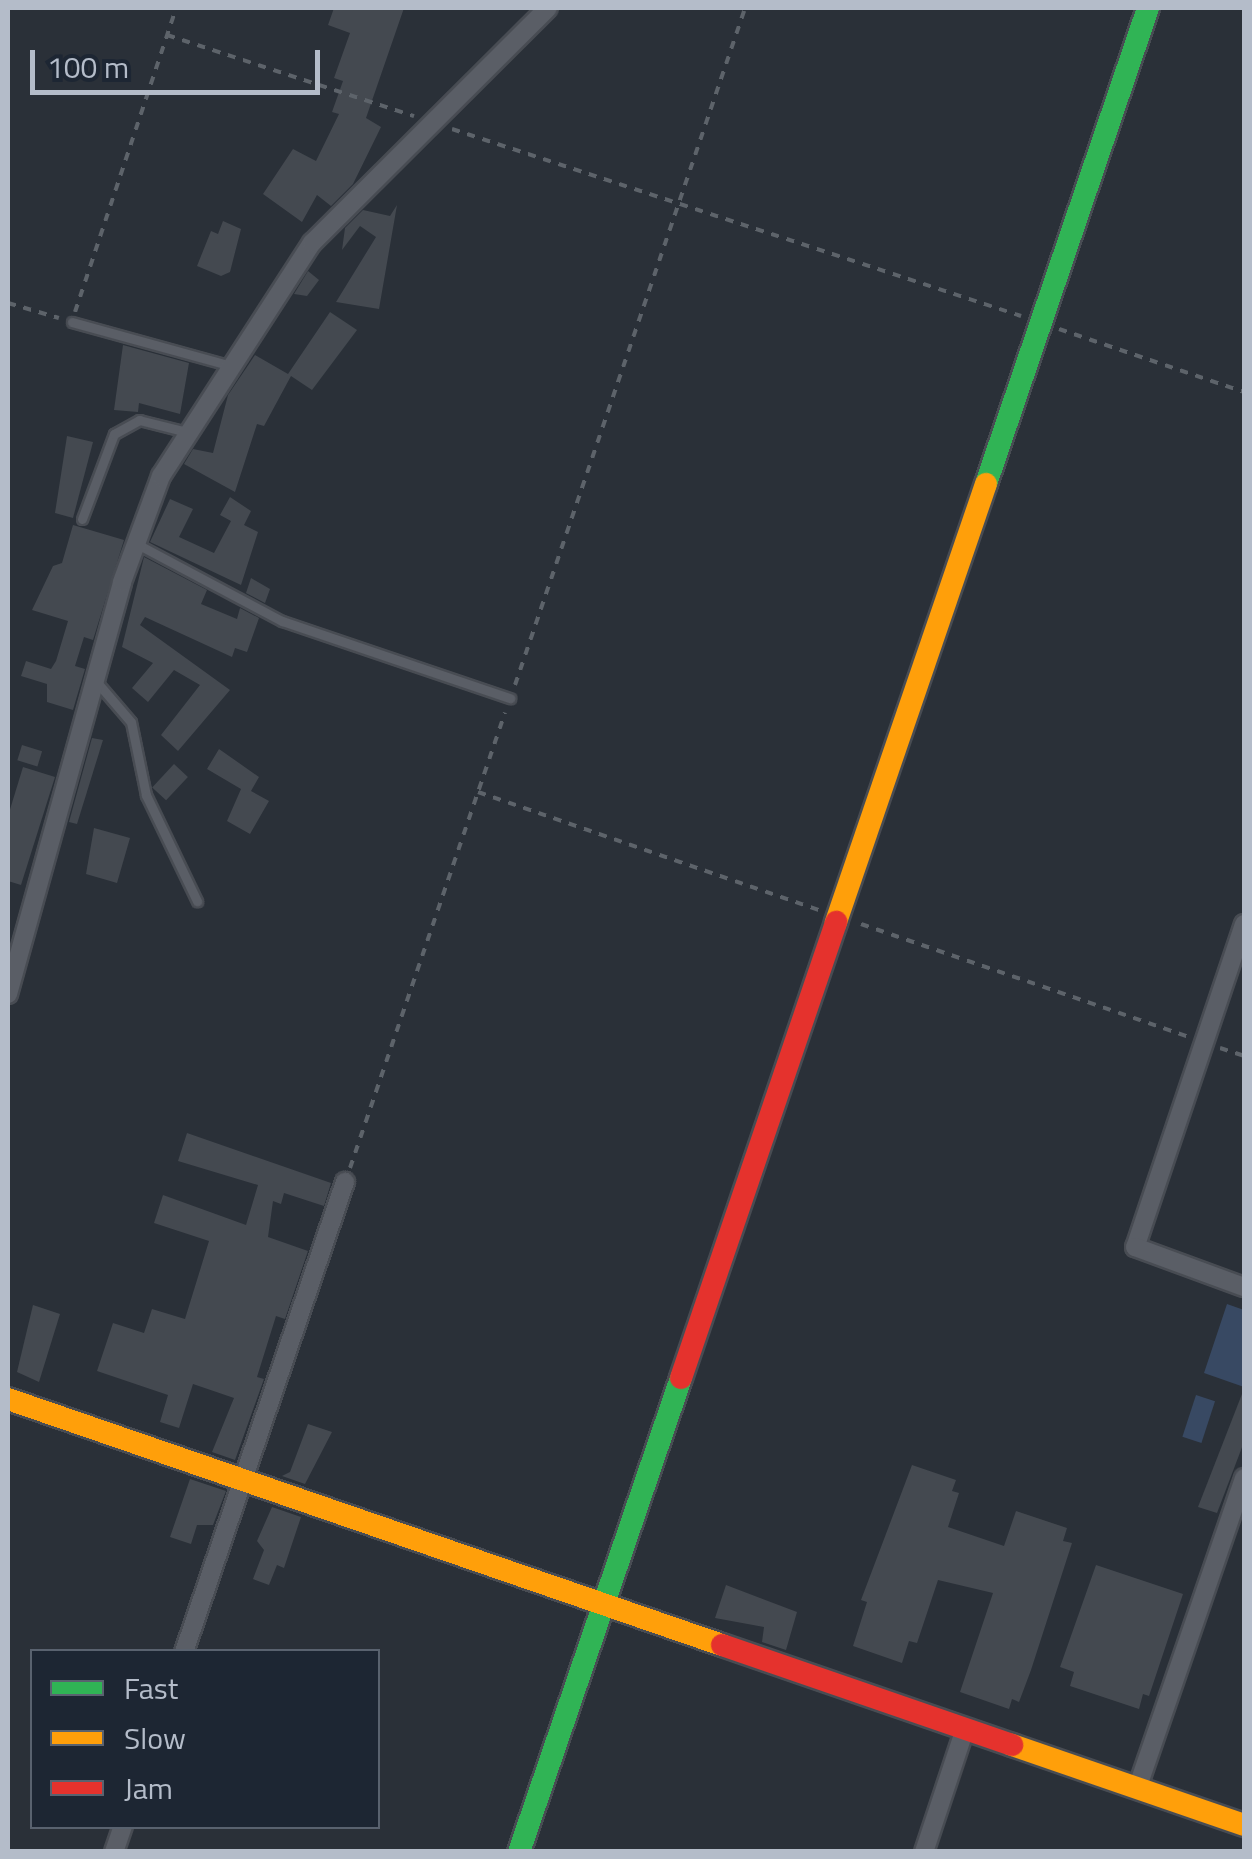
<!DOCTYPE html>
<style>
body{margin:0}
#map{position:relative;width:1252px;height:1859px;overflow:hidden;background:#2a3038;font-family:"Titillium Web",sans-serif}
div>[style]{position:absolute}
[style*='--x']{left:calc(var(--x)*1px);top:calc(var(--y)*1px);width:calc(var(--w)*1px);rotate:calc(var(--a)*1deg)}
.water>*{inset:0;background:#384963;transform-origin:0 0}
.building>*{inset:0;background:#444950;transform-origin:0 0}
.path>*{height:4px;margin-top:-2px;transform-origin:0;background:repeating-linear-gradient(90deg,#5d636a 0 8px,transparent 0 16px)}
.roads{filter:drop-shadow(2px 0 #484c53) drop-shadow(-2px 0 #484c53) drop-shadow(0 2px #484c53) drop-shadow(0 -2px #484c53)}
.lane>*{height:9px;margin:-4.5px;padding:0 4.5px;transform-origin:4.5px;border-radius:4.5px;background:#5a5e66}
.street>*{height:18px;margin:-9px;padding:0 9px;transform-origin:9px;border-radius:9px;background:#5a5e66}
.fast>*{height:22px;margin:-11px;padding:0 11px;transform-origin:11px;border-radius:11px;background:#30b455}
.slow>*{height:22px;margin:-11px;padding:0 11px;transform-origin:11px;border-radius:11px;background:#ff9f0a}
.jam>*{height:22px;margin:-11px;padding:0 11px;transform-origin:11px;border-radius:11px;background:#e5322d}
span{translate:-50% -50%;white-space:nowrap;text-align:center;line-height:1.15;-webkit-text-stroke:8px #1d2633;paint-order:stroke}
.frame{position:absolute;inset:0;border:10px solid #b4bcc9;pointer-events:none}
.legend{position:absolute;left:30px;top:1649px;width:350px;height:180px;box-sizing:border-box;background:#1d2633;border:2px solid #59626f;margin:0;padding:12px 18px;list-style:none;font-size:30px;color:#b4bcc9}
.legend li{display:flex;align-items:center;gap:20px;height:50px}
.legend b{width:50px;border:2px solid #59626f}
.scale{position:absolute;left:30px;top:50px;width:290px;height:45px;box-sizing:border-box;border:5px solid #b4bcc9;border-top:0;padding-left:12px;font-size:30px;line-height:35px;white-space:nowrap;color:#b4bcc9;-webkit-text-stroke:8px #1d2633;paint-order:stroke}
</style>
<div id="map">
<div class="water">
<i style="clip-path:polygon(1227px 1304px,1244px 1310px,1244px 1387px,1204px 1373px)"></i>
<i style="left:1196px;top:1395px;width:20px;height:44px;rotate:18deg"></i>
</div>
<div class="building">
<i style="clip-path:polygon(334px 8px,404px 8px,366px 118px,381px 127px,353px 184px,331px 206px,317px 195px,302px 222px,263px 194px,293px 149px,316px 161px,339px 114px,332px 112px,343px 81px,334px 78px,350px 33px,328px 25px)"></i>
<i style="clip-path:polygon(397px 205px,379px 309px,336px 302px,376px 237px,360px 226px,342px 250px,345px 228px,363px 210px,390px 216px)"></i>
<i style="clip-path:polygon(223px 221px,241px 229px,230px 272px,221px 276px,197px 266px,211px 231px,218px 234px)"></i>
<i style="clip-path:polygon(308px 271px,319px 280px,307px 296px,294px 294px)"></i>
<i style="clip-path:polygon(330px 312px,357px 330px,312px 390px,291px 376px,264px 426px,257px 424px,235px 492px,184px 464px,193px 449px,213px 453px,228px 395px,255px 355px,288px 374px)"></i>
<i style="clip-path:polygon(123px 345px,189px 363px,180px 414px,139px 403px,138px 412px,114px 410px)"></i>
<i style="clip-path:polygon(67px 436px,93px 442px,73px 518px,55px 513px)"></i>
<i style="clip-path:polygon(230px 497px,251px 511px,244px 525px,258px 532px,241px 585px,150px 542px,170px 499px,193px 509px,179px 537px,214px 553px,231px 521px,220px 515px)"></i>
<i style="clip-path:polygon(73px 525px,124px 540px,93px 640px,84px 637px,75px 666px,85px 669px,73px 710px,47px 702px,47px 684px,21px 676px,26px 661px,51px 669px,56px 661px,68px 621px,32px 610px,53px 566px,62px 563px)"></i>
<i style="clip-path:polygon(144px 557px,207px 590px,201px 604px,237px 619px,240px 608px,259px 618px,247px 652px,235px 648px,232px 657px,145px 617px,140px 625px,230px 690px,178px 751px,161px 735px,200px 685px,174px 670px,148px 702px,132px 688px,153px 663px,122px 647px)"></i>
<i style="clip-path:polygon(251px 578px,270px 589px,265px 603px,246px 593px)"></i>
<i style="clip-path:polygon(92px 738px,103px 740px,77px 824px,69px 822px)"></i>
<i style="left:22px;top:745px;width:21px;height:16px;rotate:17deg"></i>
<i style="clip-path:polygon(219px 749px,259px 777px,251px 791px,269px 801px,250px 834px,227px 821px,241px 789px,207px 769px)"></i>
<i style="left:174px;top:764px;width:19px;height:32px;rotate:43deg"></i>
<i style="clip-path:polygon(23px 767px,55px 777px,21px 885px,8px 881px,8px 816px)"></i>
<i style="clip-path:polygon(94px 828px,130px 838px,117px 883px,86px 874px)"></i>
<i style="clip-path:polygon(187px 1133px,331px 1183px,324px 1206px,284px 1193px,281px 1204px,273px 1201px,268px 1237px,308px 1251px,285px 1319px,276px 1316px,257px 1377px,264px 1379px,235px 1460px,212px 1452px,234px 1398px,193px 1384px,179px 1428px,160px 1422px,168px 1395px,97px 1371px,113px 1323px,144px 1333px,152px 1309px,185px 1319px,209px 1241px,154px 1223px,163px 1195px,246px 1225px,258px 1185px,178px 1161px)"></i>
<i style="clip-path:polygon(33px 1305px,60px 1314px,39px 1382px,17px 1372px)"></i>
<i style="clip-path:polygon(1242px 1394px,1244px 1442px,1217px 1513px,1198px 1507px)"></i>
<i style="clip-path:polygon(308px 1424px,332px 1432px,305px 1484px,282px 1476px,290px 1472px)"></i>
<i style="clip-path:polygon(912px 1465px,956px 1480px,952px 1491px,959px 1493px,948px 1527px,1004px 1546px,1016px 1511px,1067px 1528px,1063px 1541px,1072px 1543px,1031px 1670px,1019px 1702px,1012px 1699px,1009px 1709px,960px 1692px,993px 1593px,938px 1580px,917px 1643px,909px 1641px,902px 1663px,853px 1646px,867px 1602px,861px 1600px)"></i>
<i style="clip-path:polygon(190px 1479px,226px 1491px,213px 1525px,197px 1525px,191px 1544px,170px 1537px)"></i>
<i style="clip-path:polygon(272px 1507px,301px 1517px,284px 1568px,277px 1565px,269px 1585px,253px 1579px,264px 1550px,257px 1541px)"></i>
<i style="clip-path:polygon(1096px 1565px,1183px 1594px,1149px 1696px,1143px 1694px,1139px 1709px,1070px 1686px,1074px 1672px,1060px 1667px)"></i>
<i style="clip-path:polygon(726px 1585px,797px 1612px,786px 1650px,762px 1642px,764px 1627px,715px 1618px)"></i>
</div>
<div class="path">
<i style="--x:167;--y:35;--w:260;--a:18.2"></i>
<i style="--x:452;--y:129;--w:599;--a:18.19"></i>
<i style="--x:8;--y:303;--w:53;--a:16.4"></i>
<i style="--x:75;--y:312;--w:320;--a:-71.6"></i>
<i style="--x:1059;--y:329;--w:195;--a:18.8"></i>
<i style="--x:515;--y:685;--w:712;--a:-71.23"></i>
<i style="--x:478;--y:792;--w:361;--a:19.1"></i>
<i style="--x:861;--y:924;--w:345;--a:19"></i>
<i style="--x:1220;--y:1048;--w:25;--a:18"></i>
<i style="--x:350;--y:1168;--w:481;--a:-71.2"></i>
</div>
<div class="roads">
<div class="lane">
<i style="--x:72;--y:322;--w:162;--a:15.4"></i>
<i style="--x:82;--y:519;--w:91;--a:-69.4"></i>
<i style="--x:114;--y:434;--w:29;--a:-29"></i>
<i style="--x:139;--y:420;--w:49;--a:14"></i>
<i style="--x:137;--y:544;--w:164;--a:28"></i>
<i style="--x:282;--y:621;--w:241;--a:18.7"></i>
<i style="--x:95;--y:680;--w:55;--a:49.4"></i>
<i style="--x:131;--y:722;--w:75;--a:78.4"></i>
<i style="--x:146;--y:795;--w:118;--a:64.3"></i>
</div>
<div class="street">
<i style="--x:1244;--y:924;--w:341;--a:108.6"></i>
<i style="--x:1135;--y:1247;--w:116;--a:20.2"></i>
<i style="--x:8;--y:994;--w:427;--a:-74.5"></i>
<i style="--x:122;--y:582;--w:113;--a:-69.8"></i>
<i style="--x:161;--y:476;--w:278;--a:-57.1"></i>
<i style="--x:312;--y:243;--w:333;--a:-44.9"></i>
<i style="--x:184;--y:1652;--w:497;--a:-71.1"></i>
<i style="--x:1137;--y:1789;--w:329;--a:-71"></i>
<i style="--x:114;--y:1852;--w:28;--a:-71"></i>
<i style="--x:924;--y:1852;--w:126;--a:-71.6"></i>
</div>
<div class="fast">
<i style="--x:986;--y:484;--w:503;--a:-71.2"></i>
<i style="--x:519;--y:1852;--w:501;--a:-71.13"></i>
</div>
<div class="slow">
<i style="--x:836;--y:922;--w:463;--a:-71.1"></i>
<i style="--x:8;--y:1399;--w:755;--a:19.01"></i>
<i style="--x:1012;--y:1745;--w:245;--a:19"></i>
</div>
<div class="jam">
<i style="--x:681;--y:1378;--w:482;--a:-71.2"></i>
<i style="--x:722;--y:1645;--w:307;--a:19"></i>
</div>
</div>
<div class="frame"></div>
<ul class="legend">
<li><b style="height:12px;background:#30b455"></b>Fast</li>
<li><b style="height:12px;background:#ff9f0a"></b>Slow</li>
<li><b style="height:12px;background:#e5322d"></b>Jam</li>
</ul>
<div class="scale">100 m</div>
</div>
